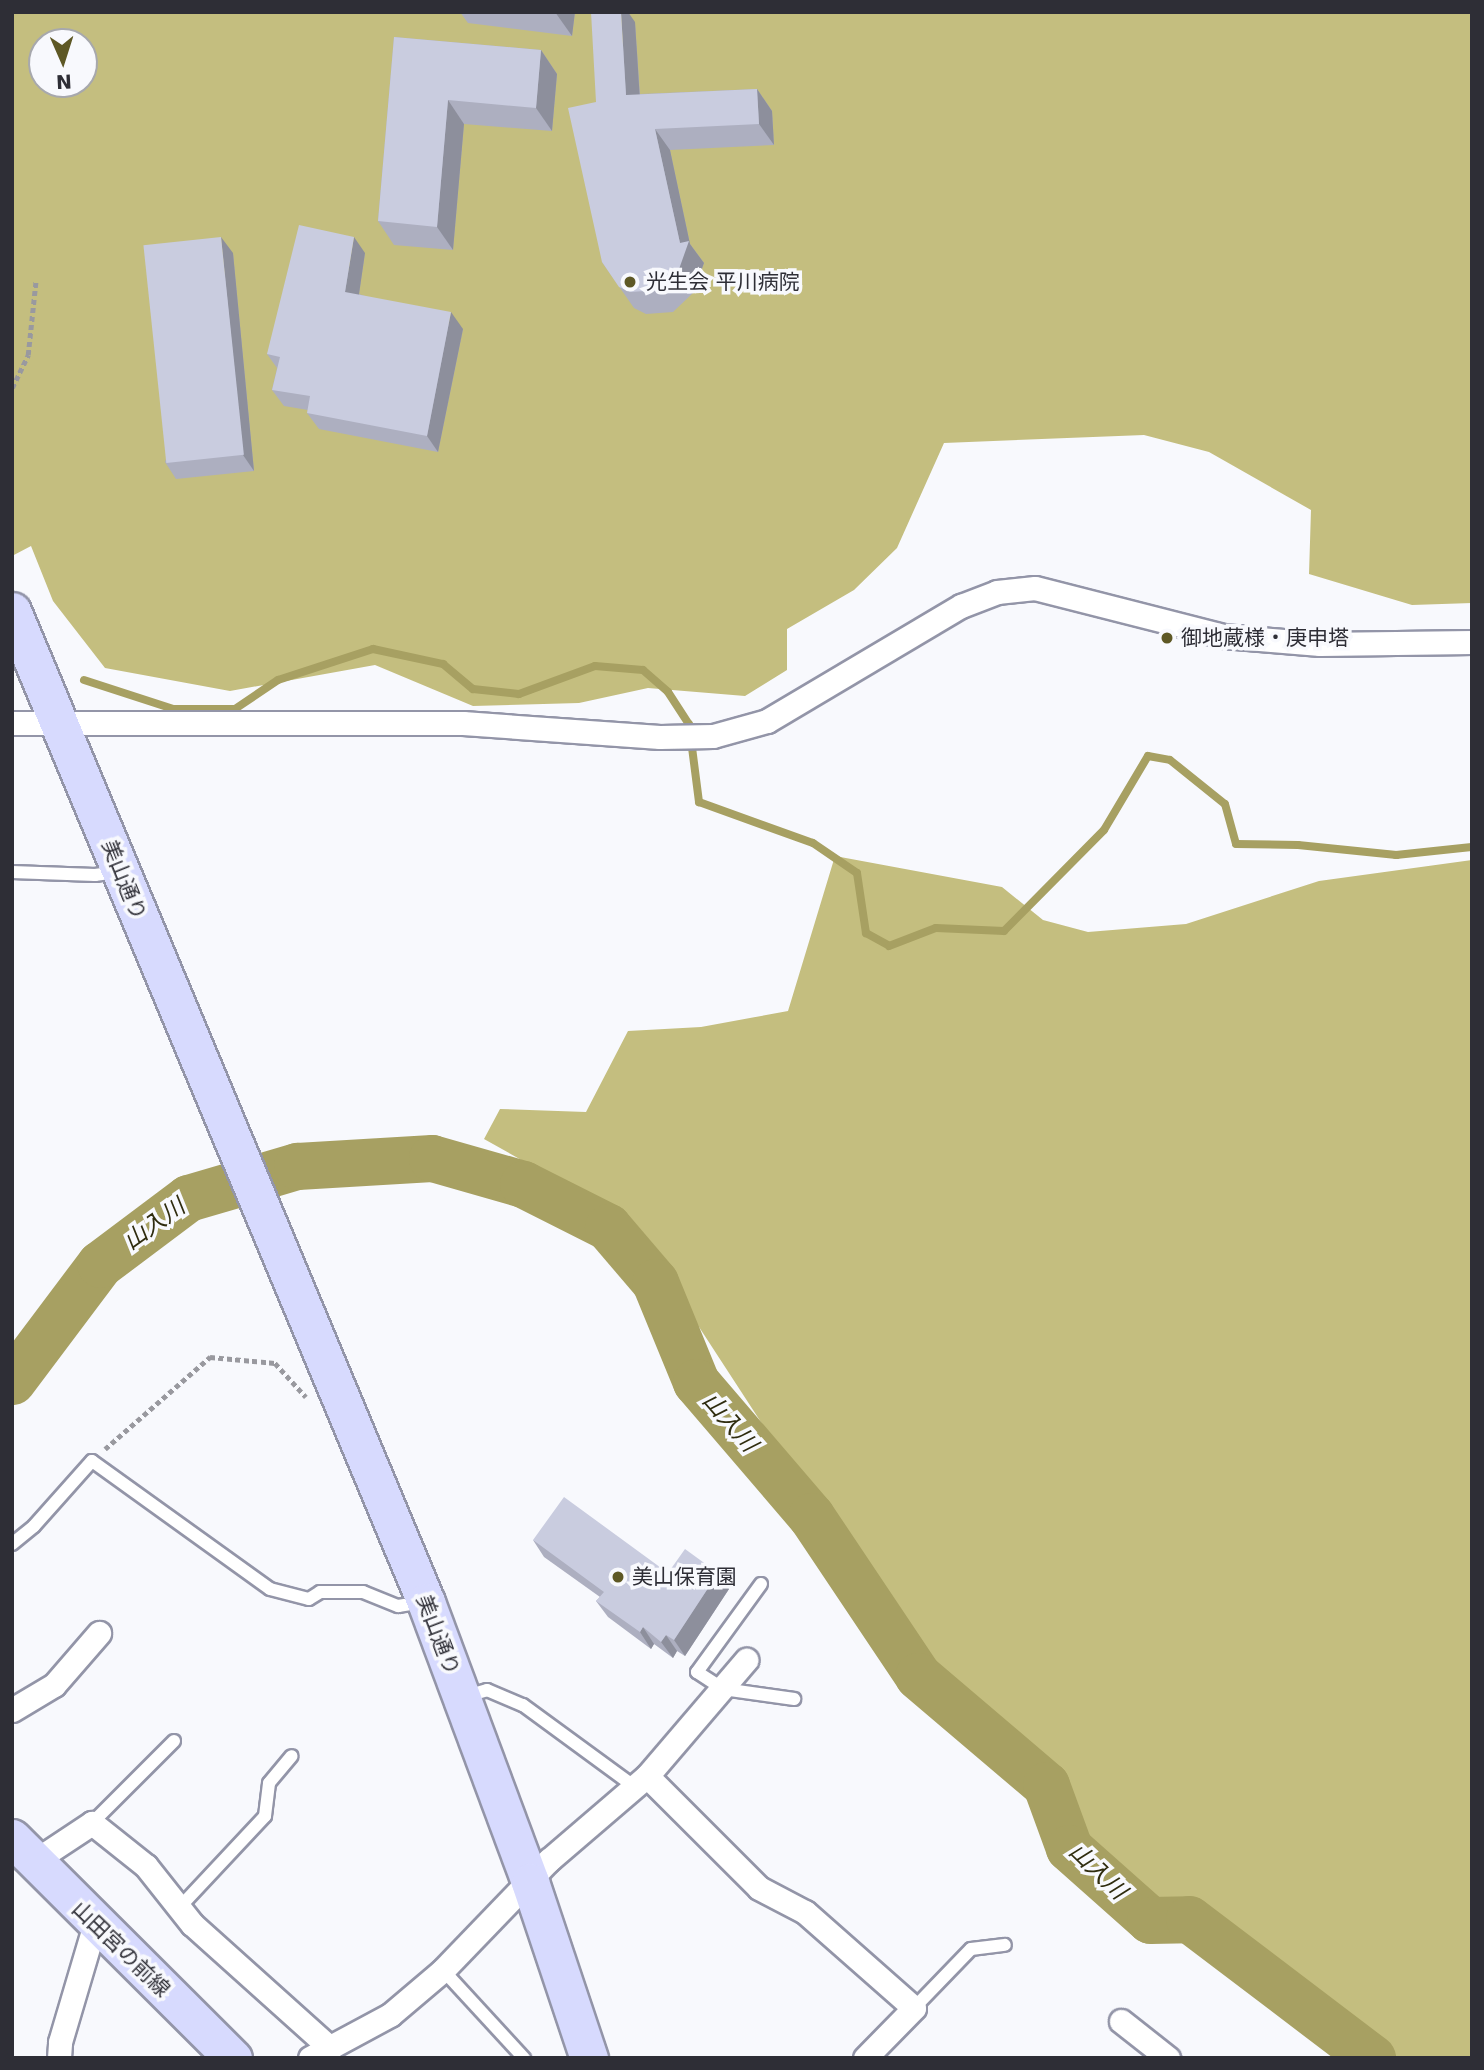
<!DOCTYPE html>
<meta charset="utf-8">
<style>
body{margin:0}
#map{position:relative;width:1484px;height:2070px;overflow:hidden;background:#f8f9fd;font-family:"DejaVu Sans","Noto Sans JP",sans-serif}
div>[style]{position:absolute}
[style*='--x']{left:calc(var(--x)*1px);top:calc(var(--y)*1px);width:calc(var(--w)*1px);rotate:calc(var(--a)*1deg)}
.forest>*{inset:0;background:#c4be7f}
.stream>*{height:8px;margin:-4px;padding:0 4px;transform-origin:4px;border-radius:4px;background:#a7a062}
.river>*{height:47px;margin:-23.5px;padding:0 23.5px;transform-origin:23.5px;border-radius:23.5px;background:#a7a062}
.path>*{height:4.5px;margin-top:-2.25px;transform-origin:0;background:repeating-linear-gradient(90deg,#99999f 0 5px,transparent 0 8.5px)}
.roads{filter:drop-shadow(2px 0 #9395a8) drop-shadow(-2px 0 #9395a8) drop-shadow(0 2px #9395a8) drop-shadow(0 -2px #9395a8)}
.service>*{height:12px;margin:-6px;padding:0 6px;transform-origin:6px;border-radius:6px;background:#fff}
.minor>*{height:23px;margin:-11.5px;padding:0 11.5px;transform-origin:11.5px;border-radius:11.5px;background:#fff}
.primary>*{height:37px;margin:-18.5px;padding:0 18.5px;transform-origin:18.5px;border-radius:18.5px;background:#d7dafe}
.wall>*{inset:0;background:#adafc0}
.shaded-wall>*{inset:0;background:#8d8f9c}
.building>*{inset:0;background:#c9ccdf;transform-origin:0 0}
.dots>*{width:19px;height:19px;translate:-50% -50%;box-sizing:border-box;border:4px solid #f8f9fd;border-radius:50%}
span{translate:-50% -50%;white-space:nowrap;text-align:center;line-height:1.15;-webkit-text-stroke:7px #f8f9fd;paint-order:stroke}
.poi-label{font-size:21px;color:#2e2e36}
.left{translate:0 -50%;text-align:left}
.street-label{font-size:21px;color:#2e2e36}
.water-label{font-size:23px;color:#2f2c0f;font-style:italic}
.frame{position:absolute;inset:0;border:14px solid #2e2e36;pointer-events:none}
.north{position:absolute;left:28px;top:28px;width:70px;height:70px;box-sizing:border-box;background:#f8f9fd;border:2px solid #a7a8ad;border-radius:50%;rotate:177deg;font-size:19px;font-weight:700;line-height:28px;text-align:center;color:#2e2e36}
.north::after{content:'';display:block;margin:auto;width:24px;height:32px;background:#5e5825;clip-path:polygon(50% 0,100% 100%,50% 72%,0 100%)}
</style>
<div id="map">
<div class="forest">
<i style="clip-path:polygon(evenodd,12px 12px,1472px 12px,1472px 603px,1412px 605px,1309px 574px,1311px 510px,1209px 452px,1144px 435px,944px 443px,897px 548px,854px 590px,787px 629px,787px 670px,745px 696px,648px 688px,579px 703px,473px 706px,375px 665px,230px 691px,105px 668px,53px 601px,31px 546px,12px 556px,12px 12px,42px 42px,84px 42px,84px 84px,42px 84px,42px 42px)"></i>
<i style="clip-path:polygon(835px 856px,1002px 887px,1043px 920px,1088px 932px,1186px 924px,1319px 881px,1472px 860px,1472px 2058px,1389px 2058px,1316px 2003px,1154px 1900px,1085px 1835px,989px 1719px,908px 1648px,630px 1221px,484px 1139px,500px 1109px,586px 1112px,628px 1031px,701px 1027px,788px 1011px)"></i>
</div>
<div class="stream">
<i style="--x:84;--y:680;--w:94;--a:18"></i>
<i style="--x:173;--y:709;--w:62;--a:0"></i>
<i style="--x:235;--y:709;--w:52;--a:-34"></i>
<i style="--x:278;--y:680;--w:100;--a:-18.1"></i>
<i style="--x:373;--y:649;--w:72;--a:12.1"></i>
<i style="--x:443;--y:664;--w:39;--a:40"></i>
<i style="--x:473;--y:689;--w:46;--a:6.2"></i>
<i style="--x:519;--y:694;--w:81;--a:-20.2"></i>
<i style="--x:595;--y:666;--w:48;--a:4.8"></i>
<i style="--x:643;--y:670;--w:33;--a:41"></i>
<i style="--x:668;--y:692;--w:38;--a:57"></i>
<i style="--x:689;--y:724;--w:79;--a:82.7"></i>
<i style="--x:699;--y:802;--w:121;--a:19.8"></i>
<i style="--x:813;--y:843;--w:53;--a:34.3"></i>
<i style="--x:857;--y:873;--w:61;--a:81.5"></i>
<i style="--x:866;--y:933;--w:26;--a:29"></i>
<i style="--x:889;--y:946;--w:50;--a:-21"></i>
<i style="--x:936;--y:928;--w:68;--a:2.5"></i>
<i style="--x:1004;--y:931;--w:142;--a:-45.3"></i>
<i style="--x:1104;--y:830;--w:86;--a:-59.3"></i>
<i style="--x:1148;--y:756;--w:22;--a:10"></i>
<i style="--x:1170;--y:760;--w:70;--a:38.7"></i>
<i style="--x:1225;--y:804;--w:41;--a:74.6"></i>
<i style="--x:1236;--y:844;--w:62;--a:0.9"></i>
<i style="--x:1298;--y:845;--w:99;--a:5.8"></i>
<i style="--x:1396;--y:855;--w:76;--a:-6"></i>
</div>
<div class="river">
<i style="--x:12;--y:1381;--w:146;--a:-53.1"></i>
<i style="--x:100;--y:1264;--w:110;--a:-36.9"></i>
<i style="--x:188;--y:1198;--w:114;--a:-16.4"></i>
<i style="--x:297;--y:1166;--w:135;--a:-3.4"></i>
<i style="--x:432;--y:1158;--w:95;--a:15.9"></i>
<i style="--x:523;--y:1184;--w:95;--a:26.8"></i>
<i style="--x:608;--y:1227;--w:72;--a:49.5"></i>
<i style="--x:655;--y:1282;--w:108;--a:67.7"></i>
<i style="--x:696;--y:1382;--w:177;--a:49.4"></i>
<i style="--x:811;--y:1516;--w:192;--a:56.2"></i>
<i style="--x:918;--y:1676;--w:168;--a:40.4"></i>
<i style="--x:1046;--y:1785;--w:67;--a:69.9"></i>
<i style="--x:1069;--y:1848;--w:108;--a:41.6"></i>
<i style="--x:1150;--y:1920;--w:39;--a:-1"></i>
<i style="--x:1189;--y:1919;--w:230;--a:37.2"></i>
</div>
<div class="path">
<i style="--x:12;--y:388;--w:37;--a:-64"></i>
<i style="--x:28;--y:355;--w:76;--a:-84"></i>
<i style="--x:105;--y:1449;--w:140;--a:-41.2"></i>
<i style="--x:210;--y:1357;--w:65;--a:5.3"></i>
<i style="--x:275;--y:1363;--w:46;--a:47.6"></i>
</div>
<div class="roads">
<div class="service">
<i style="--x:12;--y:872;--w:83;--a:2.1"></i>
<i style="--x:95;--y:875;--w:21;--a:-8"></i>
<i style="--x:12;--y:1544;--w:28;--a:-39"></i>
<i style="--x:34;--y:1526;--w:87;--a:-48.3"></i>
<i style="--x:92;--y:1461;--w:219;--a:35.7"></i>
<i style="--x:270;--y:1589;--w:40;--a:14.4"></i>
<i style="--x:309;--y:1599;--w:13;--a:-32"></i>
<i style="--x:320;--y:1592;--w:43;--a:0"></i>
<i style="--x:363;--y:1592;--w:38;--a:22"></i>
<i style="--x:398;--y:1606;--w:24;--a:-9"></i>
<i style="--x:761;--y:1584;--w:109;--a:126"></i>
<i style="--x:697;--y:1672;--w:31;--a:33"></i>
<i style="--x:723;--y:1689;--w:72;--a:8"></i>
<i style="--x:463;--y:1697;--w:25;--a:-16"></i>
<i style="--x:487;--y:1690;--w:39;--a:23"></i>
<i style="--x:523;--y:1705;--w:139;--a:36.2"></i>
<i style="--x:92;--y:1823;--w:116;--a:-45"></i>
<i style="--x:179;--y:1908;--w:126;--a:-46.9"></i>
<i style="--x:265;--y:1816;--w:33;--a:-83"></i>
<i style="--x:269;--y:1783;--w:35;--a:-50"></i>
<i style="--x:443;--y:1970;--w:120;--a:47.4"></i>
<i style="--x:914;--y:2008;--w:82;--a:-46"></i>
<i style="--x:971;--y:1949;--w:34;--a:-7"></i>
</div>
<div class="minor">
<i style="--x:12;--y:723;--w:451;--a:0"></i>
<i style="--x:463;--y:723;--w:197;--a:4.1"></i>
<i style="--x:660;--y:737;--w:53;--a:-1.1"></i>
<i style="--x:713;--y:736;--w:56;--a:-15.5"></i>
<i style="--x:767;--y:721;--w:226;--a:-30.7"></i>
<i style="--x:961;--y:606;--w:39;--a:-21"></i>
<i style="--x:997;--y:592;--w:38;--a:-6"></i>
<i style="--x:1035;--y:588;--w:194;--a:14.3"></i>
<i style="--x:1223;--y:636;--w:97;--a:4.7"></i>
<i style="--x:1320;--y:644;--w:152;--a:-0.8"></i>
<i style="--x:12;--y:1710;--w:49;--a:-30.8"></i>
<i style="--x:54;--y:1685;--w:69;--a:-49.1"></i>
<i style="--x:647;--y:1776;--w:158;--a:45"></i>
<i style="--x:759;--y:1888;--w:52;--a:27.6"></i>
<i style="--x:805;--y:1912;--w:145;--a:41.4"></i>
<i style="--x:914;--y:2008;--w:70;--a:134.4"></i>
<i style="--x:33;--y:1862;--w:71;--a:-33.5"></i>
<i style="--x:92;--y:1823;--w:69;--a:38.5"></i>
<i style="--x:146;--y:1866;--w:74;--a:51.6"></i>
<i style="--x:192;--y:1924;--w:186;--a:41.9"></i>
<i style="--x:1121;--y:2021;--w:60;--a:38.2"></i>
<i style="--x:59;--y:2058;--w:16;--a:-86"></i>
<i style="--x:60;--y:2042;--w:123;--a:-73.5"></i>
<i style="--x:310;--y:2058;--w:91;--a:-28.3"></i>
<i style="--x:390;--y:2015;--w:70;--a:-40.3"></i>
<i style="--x:443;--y:1970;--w:153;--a:-46.1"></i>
<i style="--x:549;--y:1860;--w:129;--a:-40.6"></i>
<i style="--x:647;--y:1776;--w:153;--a:-49.5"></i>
</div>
<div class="primary">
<i style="--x:12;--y:611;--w:1074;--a:67.33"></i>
<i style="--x:426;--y:1602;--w:299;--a:69.6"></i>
<i style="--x:530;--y:1882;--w:186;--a:71.5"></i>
<i style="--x:12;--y:1838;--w:312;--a:44.9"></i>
</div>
</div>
<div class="wall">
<i style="clip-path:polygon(460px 12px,575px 12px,572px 36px,468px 23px)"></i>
<i style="clip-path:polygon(635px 22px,640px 94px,757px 89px,772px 111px,774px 145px,670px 150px,690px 244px,704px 263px,693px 293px,673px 312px,646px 314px,634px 308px,602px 262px,596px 102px)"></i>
<i style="clip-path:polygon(394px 37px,541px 50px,557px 74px,552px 131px,464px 124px,453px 250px,394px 245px,378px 221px)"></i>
<i style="clip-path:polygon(233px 253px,254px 471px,176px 479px,165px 462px)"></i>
<i style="clip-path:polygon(365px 253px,359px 294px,463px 329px,438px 452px,319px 429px,307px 413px,308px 410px,284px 406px,272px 390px,277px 368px,267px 354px)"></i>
<i style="clip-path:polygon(533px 1540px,668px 1573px,718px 1573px,729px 1589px,685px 1656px,677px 1651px,673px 1658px,654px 1644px,651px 1649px,608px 1617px,596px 1601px,600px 1597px,544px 1557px)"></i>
</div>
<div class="shaded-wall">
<i style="clip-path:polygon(555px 12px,575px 12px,572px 36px)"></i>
<i style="clip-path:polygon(621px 12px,628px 12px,635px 22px,641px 116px,626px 95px)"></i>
<i style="clip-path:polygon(541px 50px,557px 74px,552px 131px,536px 108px)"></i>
<i style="clip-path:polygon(757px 89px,772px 111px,774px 145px,759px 124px)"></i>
<i style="clip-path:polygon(448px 100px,464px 124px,453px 250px,437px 227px)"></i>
<i style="clip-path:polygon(655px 129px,670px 150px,690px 244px,704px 263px,693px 293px,678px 272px,680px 243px)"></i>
<i style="clip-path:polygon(221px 237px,233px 253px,254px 471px,243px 455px)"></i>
<i style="clip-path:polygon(354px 237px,365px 253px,357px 308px,345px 292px)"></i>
<i style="clip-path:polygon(451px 312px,463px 329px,438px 452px,427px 436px)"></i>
<i style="clip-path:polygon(718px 1573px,729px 1589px,685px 1656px,674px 1640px)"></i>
<i style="clip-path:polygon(643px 1627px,654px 1644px,651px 1649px,640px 1632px)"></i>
<i style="clip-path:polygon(666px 1635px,677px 1651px,673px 1658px,661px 1642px)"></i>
</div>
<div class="building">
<i style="clip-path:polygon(591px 12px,621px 12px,626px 95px,757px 89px,759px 124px,655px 129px,680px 243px,689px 241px,678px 272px,658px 290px,631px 292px,619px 287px,602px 262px,568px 108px,596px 102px)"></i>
<i style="clip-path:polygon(394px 37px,541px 50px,536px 108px,448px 100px,437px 227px,378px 221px)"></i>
<i style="clip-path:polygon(299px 225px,354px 237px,345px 292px,451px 312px,427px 436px,307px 413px,310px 396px,272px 390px,280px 357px,267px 354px)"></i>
<i style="left:221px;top:237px;width:219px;height:78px;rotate:84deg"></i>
<i style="clip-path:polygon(564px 1497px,668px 1573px,685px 1549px,718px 1573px,674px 1640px,666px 1635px,661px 1642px,643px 1627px,640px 1632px,596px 1601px,604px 1592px,533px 1540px)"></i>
</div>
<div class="dots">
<i style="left:630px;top:282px;background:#5e5825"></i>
<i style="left:1167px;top:638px;background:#5e5825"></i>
<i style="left:618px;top:1577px;background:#5e5825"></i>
</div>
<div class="poi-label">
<span class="left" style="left:646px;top:282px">光生会 平川病院</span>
<span class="left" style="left:1181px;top:638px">御地蔵様・庚申塔</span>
<span class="left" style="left:632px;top:1577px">美山保育園</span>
</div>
<div class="street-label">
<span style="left:124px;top:880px;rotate:68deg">美山通り</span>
<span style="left:438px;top:1635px;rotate:69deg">美山通り</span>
<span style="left:121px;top:1949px;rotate:44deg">山田宮の前線</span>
</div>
<div class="water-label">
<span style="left:154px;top:1224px;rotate:-36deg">山入川</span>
<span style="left:730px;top:1422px;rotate:49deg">山入川</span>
<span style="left:1098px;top:1871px;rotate:44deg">山入川</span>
</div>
<div class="frame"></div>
<div class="north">N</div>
</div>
